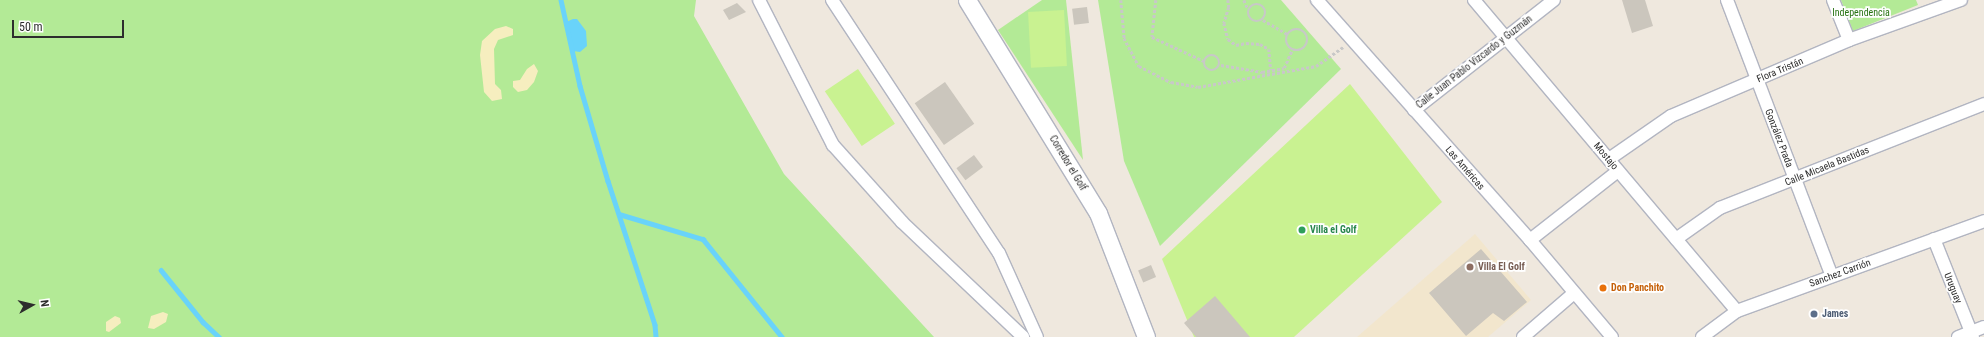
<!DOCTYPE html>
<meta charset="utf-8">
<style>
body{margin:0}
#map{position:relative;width:1984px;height:337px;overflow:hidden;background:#efe8de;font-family:"Roboto Condensed",sans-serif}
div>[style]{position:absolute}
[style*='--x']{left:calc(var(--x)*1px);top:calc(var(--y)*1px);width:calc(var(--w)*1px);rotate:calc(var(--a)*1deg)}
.education>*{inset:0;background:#f2e6cd}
.green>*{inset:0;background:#b3ea96}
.sand>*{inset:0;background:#f6eebf}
.pitch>*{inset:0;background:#c9f291;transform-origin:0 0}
.water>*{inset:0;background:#69d3fa}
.stream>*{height:4.5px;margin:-2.25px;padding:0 2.25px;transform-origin:2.25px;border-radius:2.25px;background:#69d3fa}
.building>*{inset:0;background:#cbc6bd;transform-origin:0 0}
.path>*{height:2.5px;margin-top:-1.25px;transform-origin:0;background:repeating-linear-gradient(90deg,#c8c8c8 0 3px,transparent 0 5px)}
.path>.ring{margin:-1.25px;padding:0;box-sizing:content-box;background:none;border:2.5px solid #c8c8c8;border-radius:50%}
.roads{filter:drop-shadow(1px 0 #b2b5c1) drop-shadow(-1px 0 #b2b5c1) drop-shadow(0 1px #b2b5c1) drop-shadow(0 -1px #b2b5c1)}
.street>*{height:12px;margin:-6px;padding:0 6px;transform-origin:6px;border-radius:6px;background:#fff}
.secondary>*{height:17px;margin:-8.5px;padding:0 8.5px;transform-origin:8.5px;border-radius:8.5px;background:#fff}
.dots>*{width:11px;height:11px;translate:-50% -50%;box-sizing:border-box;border:2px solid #fff;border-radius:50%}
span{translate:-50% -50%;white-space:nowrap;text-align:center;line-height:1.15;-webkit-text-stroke:3.5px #fff;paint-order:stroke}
.park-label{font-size:10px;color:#287314}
.street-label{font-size:10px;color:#2d2d2d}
.leisure-label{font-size:10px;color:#27864d;font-weight:700}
.left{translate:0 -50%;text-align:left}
.education-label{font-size:10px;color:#785e54;font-weight:700}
.food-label{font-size:10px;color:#c56008;font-weight:700}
.service-label{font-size:10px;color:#4e5e75;font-weight:700}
.north{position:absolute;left:12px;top:285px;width:40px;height:40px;-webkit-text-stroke:3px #fff;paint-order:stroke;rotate:82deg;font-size:11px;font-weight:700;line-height:16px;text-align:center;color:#2d2d2d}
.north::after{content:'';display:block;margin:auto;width:14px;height:18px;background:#2d2d2d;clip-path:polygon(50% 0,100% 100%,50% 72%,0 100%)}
.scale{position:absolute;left:12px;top:20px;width:112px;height:18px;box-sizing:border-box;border:2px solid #2d2d2d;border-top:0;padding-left:5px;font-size:12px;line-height:14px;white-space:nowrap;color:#2d2d2d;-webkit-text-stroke:3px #fff;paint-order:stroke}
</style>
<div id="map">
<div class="education">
<i style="clip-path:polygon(1475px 234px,1531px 300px,1488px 337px,1357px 337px)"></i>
</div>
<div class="green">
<i style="clip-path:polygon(0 0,696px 0,694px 16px,784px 174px,934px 337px,0 337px)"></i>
<i style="clip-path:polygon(1042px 0,1066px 0,1083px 160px,998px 30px)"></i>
<i style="clip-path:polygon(1098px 0,1281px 0,1341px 69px,1160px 246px,1124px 161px)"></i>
<i style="clip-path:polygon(1841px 0,1916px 0,1918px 5px,1853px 31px)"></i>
</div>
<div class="sand">
<i style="clip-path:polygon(506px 26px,513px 29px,513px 35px,498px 40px,494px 49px,495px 84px,501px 90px,502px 99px,492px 101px,484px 92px,480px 55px,482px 41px,495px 29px)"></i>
<i style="clip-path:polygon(534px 64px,538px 71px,534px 82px,527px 90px,518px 92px,513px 87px,513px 81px,520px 80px,527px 69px)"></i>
<i style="clip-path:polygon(163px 312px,168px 314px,166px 322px,154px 329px,148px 328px,151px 316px)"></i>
<i style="clip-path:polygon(115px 316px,120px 318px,121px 323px,109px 332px,106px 331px,106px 322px)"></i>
</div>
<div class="pitch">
<i style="left:1064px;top:10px;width:56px;height:36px;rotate:87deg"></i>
<i style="left:858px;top:69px;width:66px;height:40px;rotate:56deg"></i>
<i style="clip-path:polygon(1350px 84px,1442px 202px,1294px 337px,1194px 337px,1162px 259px)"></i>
</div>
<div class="water">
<i style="clip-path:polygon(573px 19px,577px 19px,586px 31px,587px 46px,580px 52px,573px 51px,566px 22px)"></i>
</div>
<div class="stream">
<i style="--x:561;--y:0;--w:88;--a:77.5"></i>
<i style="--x:580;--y:86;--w:99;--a:73.6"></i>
<i style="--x:608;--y:181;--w:151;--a:71.9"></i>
<i style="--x:655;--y:325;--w:12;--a:85"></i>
<i style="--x:619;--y:214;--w:88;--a:16.6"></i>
<i style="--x:703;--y:239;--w:126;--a:51.1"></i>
<i style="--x:161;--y:270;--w:67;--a:51.1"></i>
<i style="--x:203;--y:322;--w:22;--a:43"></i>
</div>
<div class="building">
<i style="clip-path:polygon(1622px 0,1645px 0,1653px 26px,1632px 33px)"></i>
<i style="clip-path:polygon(737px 3px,746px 12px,729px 20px,723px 10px)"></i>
<i style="left:1087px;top:7px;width:16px;height:15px;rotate:83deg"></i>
<i style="left:945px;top:82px;width:51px;height:37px;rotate:55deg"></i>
<i style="left:974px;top:155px;width:15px;height:22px;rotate:53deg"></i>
<i style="clip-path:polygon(1481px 249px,1527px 302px,1504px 321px,1493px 313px,1466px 336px,1429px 293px)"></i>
<i style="left:1151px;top:265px;width:13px;height:14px;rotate:67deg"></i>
<i style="clip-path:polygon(1215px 296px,1250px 337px,1196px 337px,1184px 323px)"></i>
</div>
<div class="path">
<i style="--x:1121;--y:0;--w:38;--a:85"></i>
<i style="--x:1124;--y:38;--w:32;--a:62"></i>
<i style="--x:1139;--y:66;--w:36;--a:27"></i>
<i style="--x:1171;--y:82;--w:27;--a:10"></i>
<i style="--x:1198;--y:87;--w:120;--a:-10.1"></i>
<i style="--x:1316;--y:66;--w:33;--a:-35"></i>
<i style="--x:1156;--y:0;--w:37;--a:96"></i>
<i style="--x:1152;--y:37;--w:57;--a:24.8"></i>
<i style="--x:1228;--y:0;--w:7;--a:82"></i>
<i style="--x:1229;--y:7;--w:17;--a:107"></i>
<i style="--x:1224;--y:23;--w:16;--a:76"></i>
<i style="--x:1228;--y:39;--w:10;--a:37"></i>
<i style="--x:1236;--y:45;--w:10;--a:-11"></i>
<i style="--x:1246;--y:43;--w:14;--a:4"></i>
<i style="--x:1260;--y:44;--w:10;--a:29"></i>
<i style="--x:1269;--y:49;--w:21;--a:85"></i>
<i style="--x:1244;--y:0;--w:10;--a:66"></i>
<i class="ring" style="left:1248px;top:4px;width:15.5px;height:15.5px"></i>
<i style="--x:1263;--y:20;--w:28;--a:30"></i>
<i class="ring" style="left:1286px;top:29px;width:19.5px;height:19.5px"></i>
<i class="ring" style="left:1204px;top:55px;width:13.5px;height:13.5px"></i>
<i style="--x:1221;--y:65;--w:42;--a:9.7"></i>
<i style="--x:1262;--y:72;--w:22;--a:-10"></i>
<i style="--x:1284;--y:68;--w:20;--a:-66"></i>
</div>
<div class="roads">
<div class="street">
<i style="--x:759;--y:0;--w:163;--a:63"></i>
<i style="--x:833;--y:145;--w:103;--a:48.1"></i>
<i style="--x:902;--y:222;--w:167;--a:43.5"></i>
<i style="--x:832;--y:0;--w:303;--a:56.6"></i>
<i style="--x:999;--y:253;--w:92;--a:65.7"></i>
<i style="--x:1317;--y:0;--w:321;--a:48.4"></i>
<i style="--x:1530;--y:240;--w:127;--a:49.8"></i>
<i style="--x:1474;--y:0;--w:407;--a:49.8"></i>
<i style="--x:1727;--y:0;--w:295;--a:69.2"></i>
<i style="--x:1833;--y:0;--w:43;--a:68.2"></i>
<i style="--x:1414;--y:110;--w:178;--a:-38.2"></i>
<i style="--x:1609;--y:159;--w:75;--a:-34.7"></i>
<i style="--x:1671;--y:116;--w:194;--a:-23.1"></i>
<i style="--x:1849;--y:40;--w:119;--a:-19.7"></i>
<i style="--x:1676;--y:239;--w:54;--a:-35.2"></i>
<i style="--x:1720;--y:208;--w:284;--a:-21.5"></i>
<i style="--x:1934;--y:239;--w:105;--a:68.3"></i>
<i style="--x:1530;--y:240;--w:112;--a:-38.1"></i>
<i style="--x:1523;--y:337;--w:67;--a:-40.8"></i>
<i style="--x:1702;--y:337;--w:44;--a:-36.6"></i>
<i style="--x:1737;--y:311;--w:263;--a:-20"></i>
<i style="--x:1958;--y:337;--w:28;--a:-21"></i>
</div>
<div class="secondary">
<i style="--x:967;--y:0;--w:250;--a:58.4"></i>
<i style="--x:1098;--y:213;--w:133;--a:68.8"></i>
</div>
</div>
<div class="dots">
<i style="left:1302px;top:230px;background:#2e9e5b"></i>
<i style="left:1470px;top:267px;background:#8d6e63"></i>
<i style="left:1603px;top:288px;background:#e8710a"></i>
<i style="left:1814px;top:314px;background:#5c6f8a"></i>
</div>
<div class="park-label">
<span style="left:1861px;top:13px">Independencia</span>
</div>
<div class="street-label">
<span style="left:1474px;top:62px;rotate:-38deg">Calle Juan Pablo Vizcardo y Guzmán</span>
<span style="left:1780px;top:70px;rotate:-23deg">Flora Tristán</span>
<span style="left:1779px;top:138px;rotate:69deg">González Prada</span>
<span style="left:1606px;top:156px;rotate:50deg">Mostajo</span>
<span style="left:1068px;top:163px;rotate:59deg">Corredor el Golf</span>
<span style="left:1827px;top:166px;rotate:-22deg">Calle Micaela Bastidas</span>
<span style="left:1465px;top:168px;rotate:49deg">Las Américas</span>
<span style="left:1840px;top:273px;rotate:-20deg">Sanchez Carrión</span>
<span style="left:1953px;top:288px;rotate:68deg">Uruguay</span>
</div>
<div class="leisure-label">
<span class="left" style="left:1310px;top:230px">Villa el Golf</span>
</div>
<div class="education-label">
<span class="left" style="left:1478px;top:267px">Villa El Golf</span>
</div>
<div class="food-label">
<span class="left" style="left:1611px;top:288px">Don Panchito</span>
</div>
<div class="service-label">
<span class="left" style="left:1822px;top:314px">James</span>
</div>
<div class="north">N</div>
<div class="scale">50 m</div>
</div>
